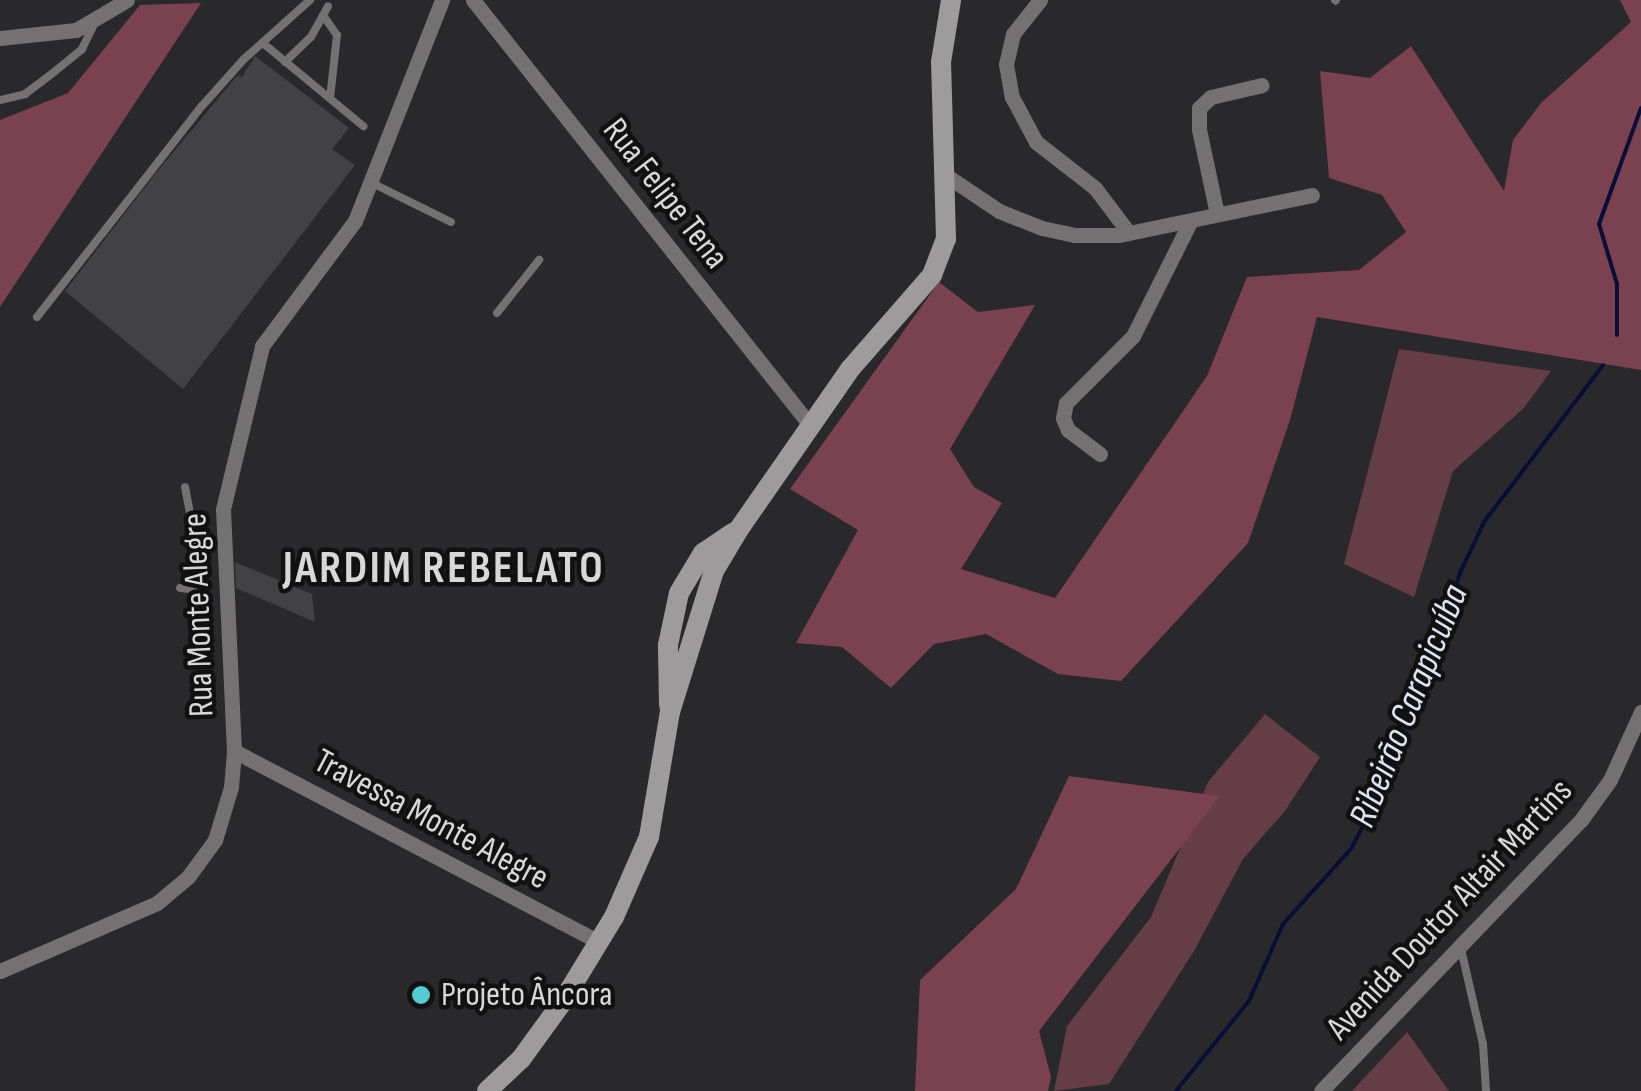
<!DOCTYPE html>
<meta charset="utf-8">
<style>
body{margin:0}
#map{position:relative;width:1641px;height:1091px;overflow:hidden;background:#29282a;font-family:"Sofia Sans Condensed",sans-serif}
div>[style]{position:absolute}
[style*='--x']{left:calc(var(--x)*1px);top:calc(var(--y)*1px);width:calc(var(--w)*1px);rotate:calc(var(--a)*1deg)}
.green>*{inset:0;background:#653d47}
.forest>*{inset:0;background:#7a4251}
.stream>*{height:4px;margin:-2px;padding:0 2px;transform-origin:2px;border-radius:2px;background:#070f37}
.building>*{inset:0;background:#424144}
.lane>*{height:8px;margin:-4px;padding:0 4px;transform-origin:4px;border-radius:4px;background:#737172}
.street>*{height:15px;margin:-7.5px;padding:0 7.5px;transform-origin:7.5px;border-radius:7.5px;background:#737172}
.secondary>*{height:20px;margin:-10px;padding:0 10px;transform-origin:10px;border-radius:10px;background:#9d9b9c}
.dots>*{width:28px;height:28px;translate:-50% -50%;box-sizing:border-box;border:5px solid #111112;border-radius:50%}
span{translate:-50% -50%;white-space:nowrap;text-align:center;line-height:1.15;-webkit-text-stroke:9px #111112;paint-order:stroke}
.street-label{font-size:35px;color:#d9d8d9}
.poi-label{font-size:35px;color:#d9d8d9}
.left{translate:0 -50%;text-align:left}
.water-label{font-size:38px;color:#dde3f2;font-style:italic}
.district-label{font-size:45px;color:#d9d8d9;font-weight:700;letter-spacing:2.5px}
</style>
<div id="map">
<div class="green">
<i style="clip-path:polygon(1399px 349px,1551px 371px,1523px 409px,1453px 471px,1414px 597px,1344px 564px)"></i>
<i style="clip-path:polygon(1265px 714px,1320px 757px,1285px 811px,1243px 859px,1194px 951px,1109px 1084px,1054px 1091px,1067px 1026px,1151px 917px,1208px 782px)"></i>
<i style="clip-path:polygon(1407px 1032px,1449px 1091px,1352px 1091px)"></i>
</div>
<div class="forest">
<i style="clip-path:polygon(1620px 0,1641px 0,1641px 370px,1317px 317px,1290px 420px,1248px 543px,1121px 681px,1058px 674px,986px 634px,934px 644px,891px 688px,842px 647px,796px 643px,858px 530px,790px 489px,939px 282px,978px 312px,1035px 305px,950px 449px,974px 487px,1002px 503px,961px 569px,1055px 598px,1207px 376px,1247px 277px,1359px 270px,1406px 232px,1382px 195px,1329px 178px,1320px 71px,1370px 78px,1411px 46px,1504px 191px,1513px 140px,1541px 103px,1631px 22px)"></i>
<i style="clip-path:polygon(201px 3px,0 307px,0 120px,68px 93px,140px 5px)"></i>
<i style="clip-path:polygon(1069px 776px,1220px 796px,1039px 1031px,1051px 1077px,1048px 1091px,915px 1091px,920px 980px,1016px 889px)"></i>
</div>
<div class="stream">
<i style="--x:1617;--y:335;--w:51;--a:-90"></i>
<i style="--x:1617;--y:284;--w:63;--a:-106.7"></i>
<i style="--x:1599;--y:224;--w:123;--a:-70.1"></i>
<i style="--x:1176;--y:1091;--w:116;--a:-51"></i>
<i style="--x:1249;--y:1001;--w:84;--a:-66.2"></i>
<i style="--x:1283;--y:924;--w:101;--a:-47.8"></i>
<i style="--x:1351;--y:849;--w:50;--a:-62.4"></i>
<i style="--x:1374;--y:805;--w:140;--a:-72.1"></i>
<i style="--x:1417;--y:672;--w:55;--a:-61.6"></i>
<i style="--x:1443;--y:624;--w:54;--a:-71.6"></i>
<i style="--x:1460;--y:573;--w:56;--a:-64.8"></i>
<i style="--x:1484;--y:522;--w:197;--a:-52.8"></i>
</div>
<div class="building">
<i style="clip-path:polygon(255px 56px,349px 128px,332px 149px,355px 165px,183px 389px,65px 291px,155px 174px,237px 76px,242px 77px)"></i>
<i style="clip-path:polygon(235px 562px,312px 594px,315px 622px,236px 588px)"></i>
</div>
<div class="lane">
<i style="--x:1335;--y:0;--w:1;--a:45"></i>
<i style="--x:325;--y:18;--w:21;--a:55"></i>
<i style="--x:337;--y:35;--w:63;--a:96.3"></i>
<i style="--x:264;--y:44;--w:129;--a:39.6"></i>
<i style="--x:285;--y:62;--w:36;--a:-44"></i>
<i style="--x:311;--y:37;--w:35;--a:-61"></i>
<i style="--x:0;--y:100;--w:26;--a:-13"></i>
<i style="--x:25;--y:94;--w:36;--a:-37"></i>
<i style="--x:54;--y:72;--w:36;--a:-39"></i>
<i style="--x:82;--y:49;--w:28;--a:-64"></i>
<i style="--x:372;--y:183;--w:88;--a:26.3"></i>
<i style="--x:497;--y:313;--w:68;--a:-51.6"></i>
<i style="--x:37;--y:317;--w:268;--a:-52"></i>
<i style="--x:202;--y:106;--w:63;--a:-48.2"></i>
<i style="--x:244;--y:59;--w:89;--a:-41.8"></i>
<i style="--x:180;--y:588;--w:19;--a:6"></i>
<i style="--x:199;--y:590;--w:29;--a:-90"></i>
<i style="--x:199;--y:561;--w:75;--a:-100.7"></i>
<i style="--x:1461;--y:949;--w:98;--a:77"></i>
<i style="--x:1483;--y:1044;--w:47;--a:86.3"></i>
</div>
<div class="street">
<i style="--x:473;--y:0;--w:542;--a:51.59"></i>
<i style="--x:1040;--y:0;--w:43;--a:128.5"></i>
<i style="--x:1013;--y:34;--w:31;--a:103"></i>
<i style="--x:1006;--y:64;--w:34;--a:80"></i>
<i style="--x:1012;--y:97;--w:51;--a:61.9"></i>
<i style="--x:1036;--y:142;--w:75;--a:37.9"></i>
<i style="--x:1095;--y:188;--w:56;--a:52.9"></i>
<i style="--x:0;--y:38;--w:76;--a:-6"></i>
<i style="--x:76;--y:30;--w:59;--a:-30.5"></i>
<i style="--x:944;--y:174;--w:66;--a:33.9"></i>
<i style="--x:999;--y:211;--w:46;--a:21.6"></i>
<i style="--x:1042;--y:228;--w:34;--a:12"></i>
<i style="--x:1075;--y:235;--w:44;--a:0"></i>
<i style="--x:1119;--y:235;--w:197;--a:-11.7"></i>
<i style="--x:1217;--y:214;--w:87;--a:-102"></i>
<i style="--x:1199;--y:129;--w:21;--a:-90"></i>
<i style="--x:1199;--y:108;--w:16;--a:-43"></i>
<i style="--x:1211;--y:97;--w:52;--a:-13.2"></i>
<i style="--x:1100;--y:454;--w:40;--a:-143"></i>
<i style="--x:1068;--y:430;--w:13;--a:-113"></i>
<i style="--x:1063;--y:418;--w:15;--a:-79"></i>
<i style="--x:1066;--y:403;--w:95;--a:-45"></i>
<i style="--x:1133;--y:336;--w:127;--a:-63.4"></i>
<i style="--x:234;--y:751;--w:413;--a:27.6"></i>
<i style="--x:0;--y:971;--w:171;--a:-23.4"></i>
<i style="--x:157;--y:903;--w:40;--a:-40"></i>
<i style="--x:188;--y:877;--w:46;--a:-53.9"></i>
<i style="--x:215;--y:840;--w:55;--a:-73.2"></i>
<i style="--x:231;--y:787;--w:36;--a:-85"></i>
<i style="--x:234;--y:751;--w:242;--a:-92.6"></i>
<i style="--x:223;--y:509;--w:168;--a:-76.5"></i>
<i style="--x:262;--y:346;--w:156;--a:-53.4"></i>
<i style="--x:355;--y:221;--w:238;--a:-68.5"></i>
<i style="--x:1321;--y:1091;--w:376;--a:-46.2"></i>
<i style="--x:1581;--y:820;--w:49;--a:-54.1"></i>
<i style="--x:1610;--y:780;--w:75;--a:-65.5"></i>
</div>
<div class="secondary">
<i style="--x:669;--y:705;--w:60;--a:-91"></i>
<i style="--x:668;--y:645;--w:53;--a:-78.1"></i>
<i style="--x:679;--y:593;--w:47;--a:-59"></i>
<i style="--x:703;--y:553;--w:36;--a:-34"></i>
<i style="--x:487;--y:1091;--w:47;--a:-43.3"></i>
<i style="--x:521;--y:1059;--w:68;--a:-54"></i>
<i style="--x:561;--y:1004;--w:102;--a:-58.7"></i>
<i style="--x:614;--y:917;--w:87;--a:-66.4"></i>
<i style="--x:649;--y:837;--w:127;--a:-80.5"></i>
<i style="--x:670;--y:712;--w:148;--a:-72.7"></i>
<i style="--x:714;--y:571;--w:49;--a:-59.2"></i>
<i style="--x:739;--y:529;--w:196;--a:-55.2"></i>
<i style="--x:851;--y:368;--w:123;--a:-48.9"></i>
<i style="--x:932;--y:275;--w:39;--a:-69"></i>
<i style="--x:946;--y:239;--w:177;--a:-91.6"></i>
<i style="--x:941;--y:62;--w:63;--a:-80.8"></i>
</div>
<div class="dots">
<i style="left:421px;top:995px;background:#52ccd0"></i>
</div>
<div class="street-label">
<span style="left:665px;top:194px;rotate:52deg">Rua Felipe Tena</span>
<span style="left:199px;top:615px;rotate:-92deg">Rua Monte Alegre</span>
<span style="left:431px;top:820px;rotate:28deg">Travessa Monte Alegre</span>
<span style="left:1450px;top:910px;rotate:-47deg">Avenida Doutor Altair Martins</span>
</div>
<div class="poi-label">
<span class="left" style="left:441px;top:995px">Projeto Âncora</span>
</div>
<div class="water-label">
<span style="left:1409px;top:706px;rotate:-68deg">Ribeirão Carapicuíba</span>
</div>
<div class="district-label">
<span style="left:444px;top:569px">JARDIM REBELATO</span>
</div>
</div>
